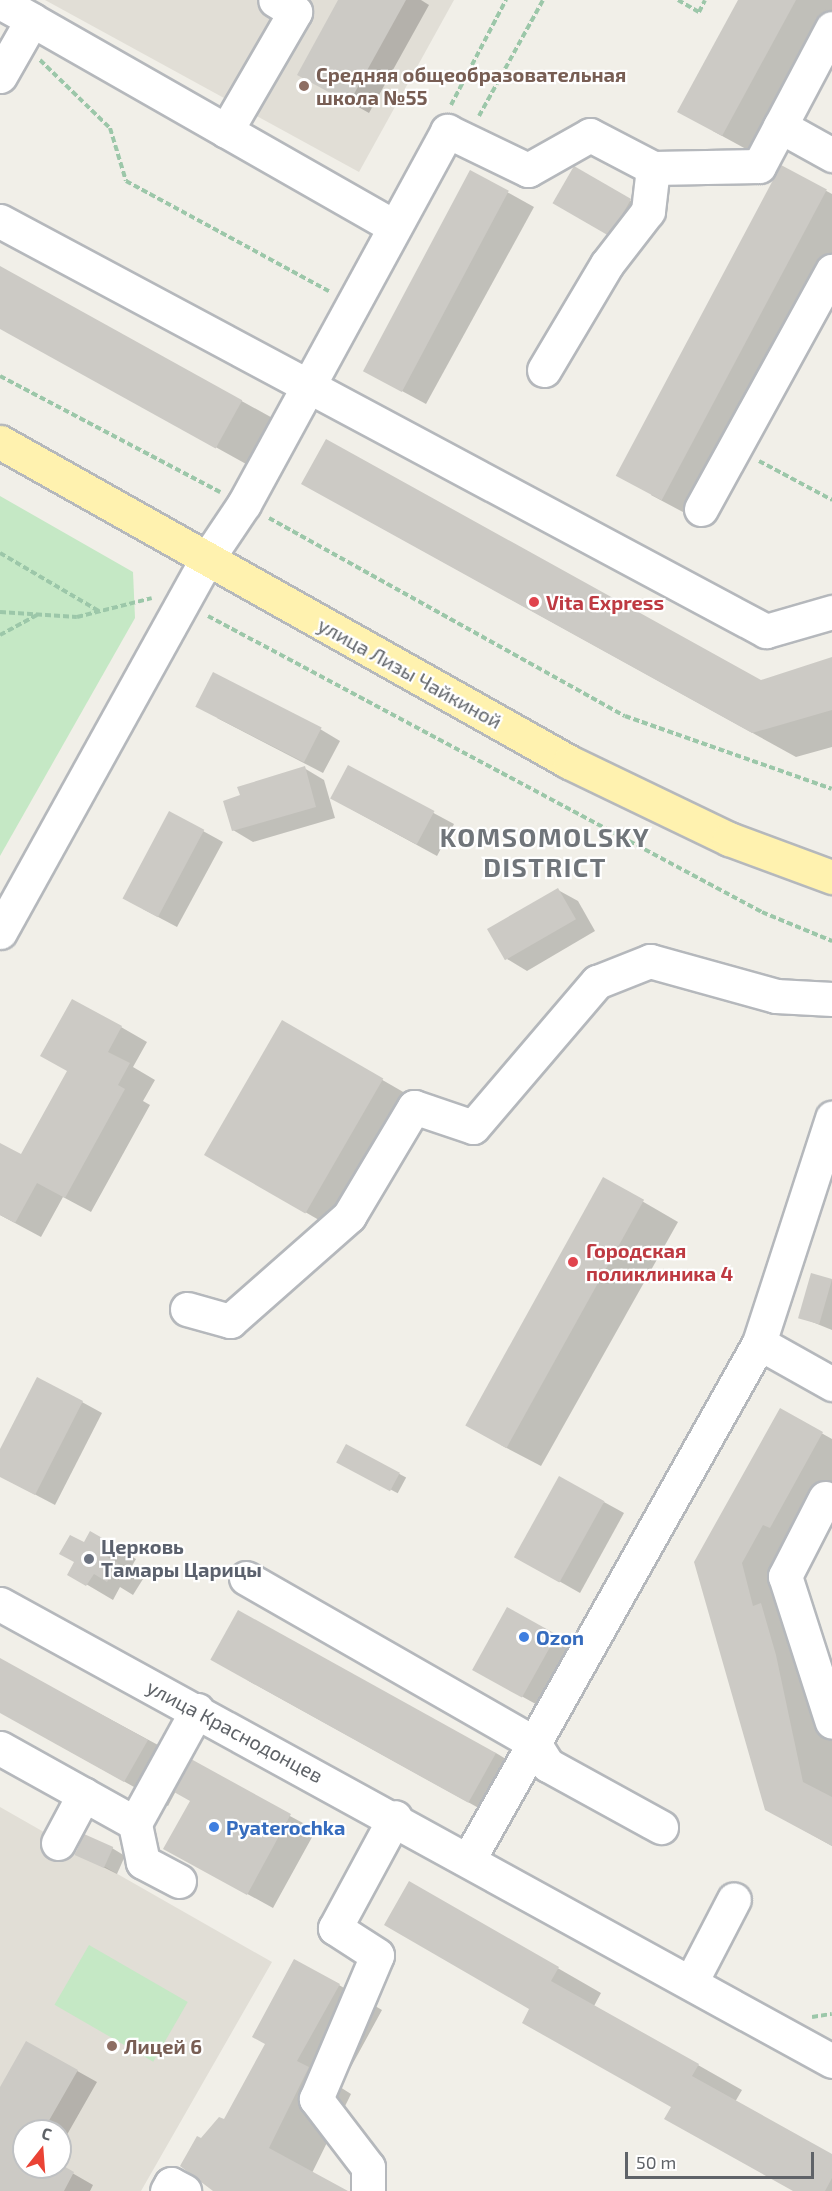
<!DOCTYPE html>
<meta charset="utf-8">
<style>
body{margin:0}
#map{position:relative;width:832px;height:2191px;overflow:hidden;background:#f1efe8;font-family:"Exo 2",sans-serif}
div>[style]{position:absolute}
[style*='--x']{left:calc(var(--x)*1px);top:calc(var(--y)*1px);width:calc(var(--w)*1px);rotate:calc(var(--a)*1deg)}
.education>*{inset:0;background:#e1ded6}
.green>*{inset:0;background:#c5e8c5;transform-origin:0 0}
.shadow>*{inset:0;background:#0003;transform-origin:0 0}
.building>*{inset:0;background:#cccac5;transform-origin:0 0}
.path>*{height:4px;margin-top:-2px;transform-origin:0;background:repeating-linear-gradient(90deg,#9cc7a9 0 6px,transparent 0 9px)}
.roads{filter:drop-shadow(2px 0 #b5b8bc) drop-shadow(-2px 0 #b5b8bc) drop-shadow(0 2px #b5b8bc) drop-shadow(0 -2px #b5b8bc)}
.minor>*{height:33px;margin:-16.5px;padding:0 16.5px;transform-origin:16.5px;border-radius:16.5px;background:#fff}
.major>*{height:33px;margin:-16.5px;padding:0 16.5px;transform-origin:16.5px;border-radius:16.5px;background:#fff2af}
.dots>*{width:16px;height:16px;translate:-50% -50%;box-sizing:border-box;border:3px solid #fff;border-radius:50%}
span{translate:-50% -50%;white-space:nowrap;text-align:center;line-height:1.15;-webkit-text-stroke:4.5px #fff;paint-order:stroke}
.education-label{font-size:20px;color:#785e54;font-weight:700}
.left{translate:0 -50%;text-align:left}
.health-label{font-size:20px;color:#be3a42;font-weight:700}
.street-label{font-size:20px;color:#5f6368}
.worship-label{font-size:20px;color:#5b616d;font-weight:700}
.shop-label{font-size:20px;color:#366cbe;font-weight:700}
.district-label{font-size:26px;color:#70757a;font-weight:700;letter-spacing:1.5px}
.north{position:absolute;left:12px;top:2119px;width:60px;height:60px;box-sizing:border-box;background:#fff;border:2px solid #bfc1c3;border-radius:50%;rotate:17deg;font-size:16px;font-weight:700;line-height:24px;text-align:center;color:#5f6368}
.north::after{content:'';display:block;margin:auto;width:21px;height:27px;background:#ea4335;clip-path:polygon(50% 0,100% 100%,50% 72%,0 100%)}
.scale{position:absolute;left:625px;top:2152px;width:189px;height:27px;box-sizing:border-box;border:3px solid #5f6368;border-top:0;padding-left:8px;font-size:18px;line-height:21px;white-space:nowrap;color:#5f6368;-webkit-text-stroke:4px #fff;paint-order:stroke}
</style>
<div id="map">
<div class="education">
<i style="clip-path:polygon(45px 0,454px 0,359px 172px)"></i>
<i style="clip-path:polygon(evenodd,0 1807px,272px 1962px,141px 2191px,0 2191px,0 1807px,24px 2131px,60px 2131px,60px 2167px,24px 2167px,24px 2131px)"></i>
</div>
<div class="green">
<i style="clip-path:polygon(0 496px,133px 572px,135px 618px,0 856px)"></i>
<i style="left:89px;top:1945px;width:114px;height:69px;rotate:30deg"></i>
</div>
<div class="shadow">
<i style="clip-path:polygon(340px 0,421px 0,429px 5px,369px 113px,319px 85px)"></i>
<i style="clip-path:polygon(739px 0,832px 0,832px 18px,757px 155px,713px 131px)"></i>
<i style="clip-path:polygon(782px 167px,832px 194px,832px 264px,696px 519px,651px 495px)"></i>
<i style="left:574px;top:168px;width:87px;height:40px;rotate:30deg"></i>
<i style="clip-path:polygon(471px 172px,534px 207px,426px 404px,389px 384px)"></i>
<i style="left:0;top:267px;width:327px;height:53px;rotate:29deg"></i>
<i style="clip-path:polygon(346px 508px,761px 682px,832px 659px,832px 747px,796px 757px)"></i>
<i style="clip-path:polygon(217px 718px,320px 729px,340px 741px,323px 773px)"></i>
<i style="clip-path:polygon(348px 767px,454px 824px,437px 856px,351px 809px)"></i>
<i style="clip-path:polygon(304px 768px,324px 780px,335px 818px,253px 842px,233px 830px)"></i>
<i style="clip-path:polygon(203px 831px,223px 842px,177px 927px,143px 909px)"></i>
<i style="clip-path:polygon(558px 890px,578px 901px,595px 931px,527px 971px,507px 959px)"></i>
<i style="left:282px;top:1022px;width:146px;height:153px;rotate:30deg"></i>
<i style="clip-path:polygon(121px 1027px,147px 1042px,133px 1067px,155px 1080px,143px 1101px,150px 1105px,91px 1212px,63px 1197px,41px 1237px,0 1215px,0 1144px,22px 1156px,69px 1071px)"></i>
<i style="clip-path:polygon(604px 1179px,678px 1222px,541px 1466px,501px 1445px)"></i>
<i style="clip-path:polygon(812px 1275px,832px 1280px,832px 1330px,800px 1317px)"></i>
<i style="clip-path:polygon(82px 1402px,102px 1413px,55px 1505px,0 1476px,0 1452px)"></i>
<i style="clip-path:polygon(780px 1410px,832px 1439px,832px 1519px,784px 1589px,819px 1681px,832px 1741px,832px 1846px,766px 1809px,696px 1562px)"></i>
<i style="left:347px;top:1446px;width:67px;height:18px;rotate:28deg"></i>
<i style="clip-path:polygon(604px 1502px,624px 1513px,580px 1593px,536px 1568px)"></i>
<i style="clip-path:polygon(91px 1533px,136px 1559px,129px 1571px,143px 1579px,133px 1595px,120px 1587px,113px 1600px,69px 1574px)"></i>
<i style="clip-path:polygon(556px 1636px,576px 1647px,543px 1708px,494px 1681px)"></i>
<i style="clip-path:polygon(0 1660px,316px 1830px,273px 1908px,191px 1863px,191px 1800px,176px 1791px,168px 1806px,0 1712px)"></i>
<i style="clip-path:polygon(247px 1680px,496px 1753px,531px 1774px,504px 1822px)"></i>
<i style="clip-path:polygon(112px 1848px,125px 1856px,117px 1874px,75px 1853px)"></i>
<i style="clip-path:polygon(410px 1883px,601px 1993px,594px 2006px,742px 2090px,735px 2102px,832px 2156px,832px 2191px,794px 2191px,531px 2009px)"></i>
<i style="clip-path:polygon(339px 1985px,382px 2010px,340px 2087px,351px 2094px,312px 2173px,345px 2191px,216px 2191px,202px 2140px,224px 2121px)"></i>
<i style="clip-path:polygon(27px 2043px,97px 2082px,60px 2147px,60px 2131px,24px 2131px,24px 2167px,60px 2166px,93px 2185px,90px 2191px,0 2191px,0 2090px)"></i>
</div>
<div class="building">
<i style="clip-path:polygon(338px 0,406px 0,349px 103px,297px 75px)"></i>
<i style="clip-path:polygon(738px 0,796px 0,722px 136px,677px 112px)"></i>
<i style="left:781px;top:165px;width:52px;height:352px;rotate:28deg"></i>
<i style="left:574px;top:166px;width:66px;height:43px;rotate:30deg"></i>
<i style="left:470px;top:170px;width:44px;height:228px;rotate:28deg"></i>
<i style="left:0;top:266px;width:277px;height:55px;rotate:29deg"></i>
<i style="clip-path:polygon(326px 439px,761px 680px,832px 657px,832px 710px,752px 733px,301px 484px)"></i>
<i style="left:213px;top:672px;width:122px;height:39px;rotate:27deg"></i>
<i style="left:348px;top:765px;width:98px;height:38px;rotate:28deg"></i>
<i style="clip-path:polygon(305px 766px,316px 807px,232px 831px,223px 801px,240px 795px,237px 787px)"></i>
<i style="left:169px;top:811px;width:40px;height:99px;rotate:28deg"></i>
<i style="left:558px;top:888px;width:36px;height:82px;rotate:60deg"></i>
<i style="clip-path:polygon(72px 999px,122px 1026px,108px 1052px,130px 1063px,118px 1085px,125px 1089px,65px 1198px,37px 1183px,15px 1223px,0 1215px,0 1143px,21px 1154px,67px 1071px,40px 1056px)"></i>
<i style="left:282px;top:1020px;width:117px;height:156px;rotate:30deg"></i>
<i style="left:603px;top:1177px;width:47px;height:284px;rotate:29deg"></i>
<i style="left:811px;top:1273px;width:22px;height:47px;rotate:16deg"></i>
<i style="clip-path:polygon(37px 1377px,83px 1401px,35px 1495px,0 1477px,0 1449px)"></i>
<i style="clip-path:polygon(780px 1408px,823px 1432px,770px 1528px,763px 1525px,742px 1563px,753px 1606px,761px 1603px,776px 1655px,803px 1782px,832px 1797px,832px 1846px,765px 1810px,694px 1562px)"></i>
<i style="left:346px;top:1444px;width:61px;height:21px;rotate:28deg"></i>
<i style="left:559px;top:1476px;width:52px;height:93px;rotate:29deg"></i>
<i style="clip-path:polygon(90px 1531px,111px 1543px,104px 1555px,118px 1563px,107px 1582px,94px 1574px,86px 1586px,67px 1575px,74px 1562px,59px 1554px,70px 1535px,84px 1542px)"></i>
<i style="left:507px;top:1607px;width:57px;height:72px;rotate:29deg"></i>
<i style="left:238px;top:1610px;width:295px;height:57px;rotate:29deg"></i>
<i style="clip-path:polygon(0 1658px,148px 1740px,124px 1782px,0 1713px)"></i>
<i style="clip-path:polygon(191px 1759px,291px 1814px,247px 1895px,163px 1849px,190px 1801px,174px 1792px)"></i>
<i style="left:84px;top:1834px;width:32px;height:23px;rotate:24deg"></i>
<i style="clip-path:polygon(409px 1881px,559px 1967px,551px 1981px,699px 2064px,692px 2076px,832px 2154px,832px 2178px,825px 2191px,793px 2191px,664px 2119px,671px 2107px,522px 2023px,529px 2009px,384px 1925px)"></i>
<i style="clip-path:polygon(294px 1959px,340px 1984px,297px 2061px,309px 2067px,269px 2148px,348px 2191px,213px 2191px,180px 2166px,197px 2136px,201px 2138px,219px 2117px,224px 2119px,265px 2044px,252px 2037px)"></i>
<i style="clip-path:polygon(26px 2041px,78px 2070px,43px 2131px,24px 2131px,24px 2167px,60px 2164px,74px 2172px,64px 2191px,0 2191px,0 2087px)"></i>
</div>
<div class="path">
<i style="--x:678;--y:0;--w:24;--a:30"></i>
<i style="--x:699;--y:12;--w:13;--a:-63"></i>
<i style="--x:40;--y:60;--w:98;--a:44.2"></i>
<i style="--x:110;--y:128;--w:55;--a:73.2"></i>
<i style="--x:126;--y:181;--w:231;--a:28.5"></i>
<i style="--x:451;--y:105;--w:119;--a:-62.4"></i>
<i style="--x:479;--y:116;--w:132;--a:-61.1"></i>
<i style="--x:0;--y:376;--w:249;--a:27.8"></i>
<i style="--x:759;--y:461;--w:83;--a:28.1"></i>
<i style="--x:269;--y:518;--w:407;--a:29.1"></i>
<i style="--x:625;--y:716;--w:219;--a:19.4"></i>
<i style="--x:0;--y:553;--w:115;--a:30.4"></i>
<i style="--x:0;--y:612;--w:77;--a:3.7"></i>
<i style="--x:77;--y:617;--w:77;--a:-14.2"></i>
<i style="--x:208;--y:616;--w:628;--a:28.12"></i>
<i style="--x:762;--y:912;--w:76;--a:22.5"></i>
<i style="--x:0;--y:635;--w:42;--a:-28.4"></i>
<i style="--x:812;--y:2017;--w:20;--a:-9"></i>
</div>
<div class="roads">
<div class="minor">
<i style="--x:0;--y:2;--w:37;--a:29"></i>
<i style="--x:0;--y:76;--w:64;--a:-60.3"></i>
<i style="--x:32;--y:20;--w:416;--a:29.7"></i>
<i style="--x:780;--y:126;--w:60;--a:29.1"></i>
<i style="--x:226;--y:131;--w:138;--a:-59.9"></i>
<i style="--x:295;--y:12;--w:23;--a:-149"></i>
<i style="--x:0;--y:221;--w:869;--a:28.16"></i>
<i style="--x:766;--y:631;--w:69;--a:-16.1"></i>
<i style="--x:544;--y:370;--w:123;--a:-59.3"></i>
<i style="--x:607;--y:264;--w:67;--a:-52.3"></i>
<i style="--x:648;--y:211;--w:43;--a:-83.4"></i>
<i style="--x:701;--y:509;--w:272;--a:-61.2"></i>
<i style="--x:0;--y:932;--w:427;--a:-61"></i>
<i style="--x:207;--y:559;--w:66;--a:-56.1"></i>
<i style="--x:244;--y:504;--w:425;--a:-61.4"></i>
<i style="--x:447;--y:131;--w:90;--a:25.7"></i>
<i style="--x:528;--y:170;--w:71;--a:-29.4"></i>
<i style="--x:590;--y:135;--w:71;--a:27.6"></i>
<i style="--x:653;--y:168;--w:106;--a:-1.1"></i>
<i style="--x:759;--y:166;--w:156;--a:-62.1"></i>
<i style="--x:187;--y:1309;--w:45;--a:15.6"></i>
<i style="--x:230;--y:1321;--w:159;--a:-41.4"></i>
<i style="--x:349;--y:1216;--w:127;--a:-59.2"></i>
<i style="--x:414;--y:1107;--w:62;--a:18.7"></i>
<i style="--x:473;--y:1127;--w:191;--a:-49.5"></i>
<i style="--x:597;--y:982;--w:57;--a:-21.6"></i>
<i style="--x:650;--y:961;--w:131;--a:15.5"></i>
<i style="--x:776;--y:996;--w:56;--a:3.1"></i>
<i style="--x:759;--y:1343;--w:84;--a:29.3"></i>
<i style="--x:825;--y:1498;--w:88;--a:117.1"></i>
<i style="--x:785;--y:1576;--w:153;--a:72.2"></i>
<i style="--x:246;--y:1578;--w:332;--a:29.8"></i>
<i style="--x:534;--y:1743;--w:26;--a:58"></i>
<i style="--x:548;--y:1765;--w:129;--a:28.8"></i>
<i style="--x:0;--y:1604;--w:949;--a:28.78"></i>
<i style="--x:0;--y:1748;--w:154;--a:29.1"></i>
<i style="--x:58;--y:1843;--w:55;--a:-62"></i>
<i style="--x:470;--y:1857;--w:590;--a:-60.65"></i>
<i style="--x:759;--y:1343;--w:237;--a:-72"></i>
<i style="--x:179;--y:1881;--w:41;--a:-152.2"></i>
<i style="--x:143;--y:1862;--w:40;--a:-102"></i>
<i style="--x:135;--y:1823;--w:129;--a:-61.2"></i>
<i style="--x:691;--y:1982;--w:93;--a:-62.6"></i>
<i style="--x:167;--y:2191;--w:8;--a:-60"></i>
<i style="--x:171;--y:2184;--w:15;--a:28"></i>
<i style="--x:368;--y:2191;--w:24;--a:-90"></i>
<i style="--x:368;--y:2167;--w:86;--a:-127.4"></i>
<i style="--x:316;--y:2099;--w:156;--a:-67"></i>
<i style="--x:377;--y:1955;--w:50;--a:-147.3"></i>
<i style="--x:335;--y:1928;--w:126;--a:-61.6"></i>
</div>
<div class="major">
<i style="--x:0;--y:442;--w:653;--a:29.35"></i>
<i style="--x:569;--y:762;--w:178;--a:25.7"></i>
<i style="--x:729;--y:839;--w:110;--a:20.3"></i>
</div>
</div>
<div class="dots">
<i style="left:304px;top:86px;background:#8d6e63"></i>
<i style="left:534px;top:602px;background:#e0444e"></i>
<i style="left:573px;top:1262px;background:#e0444e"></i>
<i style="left:89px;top:1559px;background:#6b7280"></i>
<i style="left:524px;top:1637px;background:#3f7fe0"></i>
<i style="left:214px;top:1827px;background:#3f7fe0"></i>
<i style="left:112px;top:2046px;background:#8d6e63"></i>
</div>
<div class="education-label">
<span class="left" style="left:316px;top:86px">Средняя общеобразовательная<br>школа №55</span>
<span class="left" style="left:124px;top:2046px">Лицей 6</span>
</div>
<div class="health-label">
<span class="left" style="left:546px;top:602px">Vita Express</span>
<span class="left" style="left:586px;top:1262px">Городская<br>поликлиника 4</span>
</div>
<div class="street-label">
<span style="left:410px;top:673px;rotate:29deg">улица Лизы Чайкиной</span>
<span style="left:235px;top:1731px;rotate:28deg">улица Краснодонцев</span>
</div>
<div class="worship-label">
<span class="left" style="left:101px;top:1558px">Церковь<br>Тамары Царицы</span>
</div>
<div class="shop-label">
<span class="left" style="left:536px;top:1637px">Ozon</span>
<span class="left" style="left:226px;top:1827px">Pyaterochka</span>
</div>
<div class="district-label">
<span style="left:545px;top:852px">KOMSOMOLSKY<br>DISTRICT</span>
</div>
<div class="north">С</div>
<div class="scale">50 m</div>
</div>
